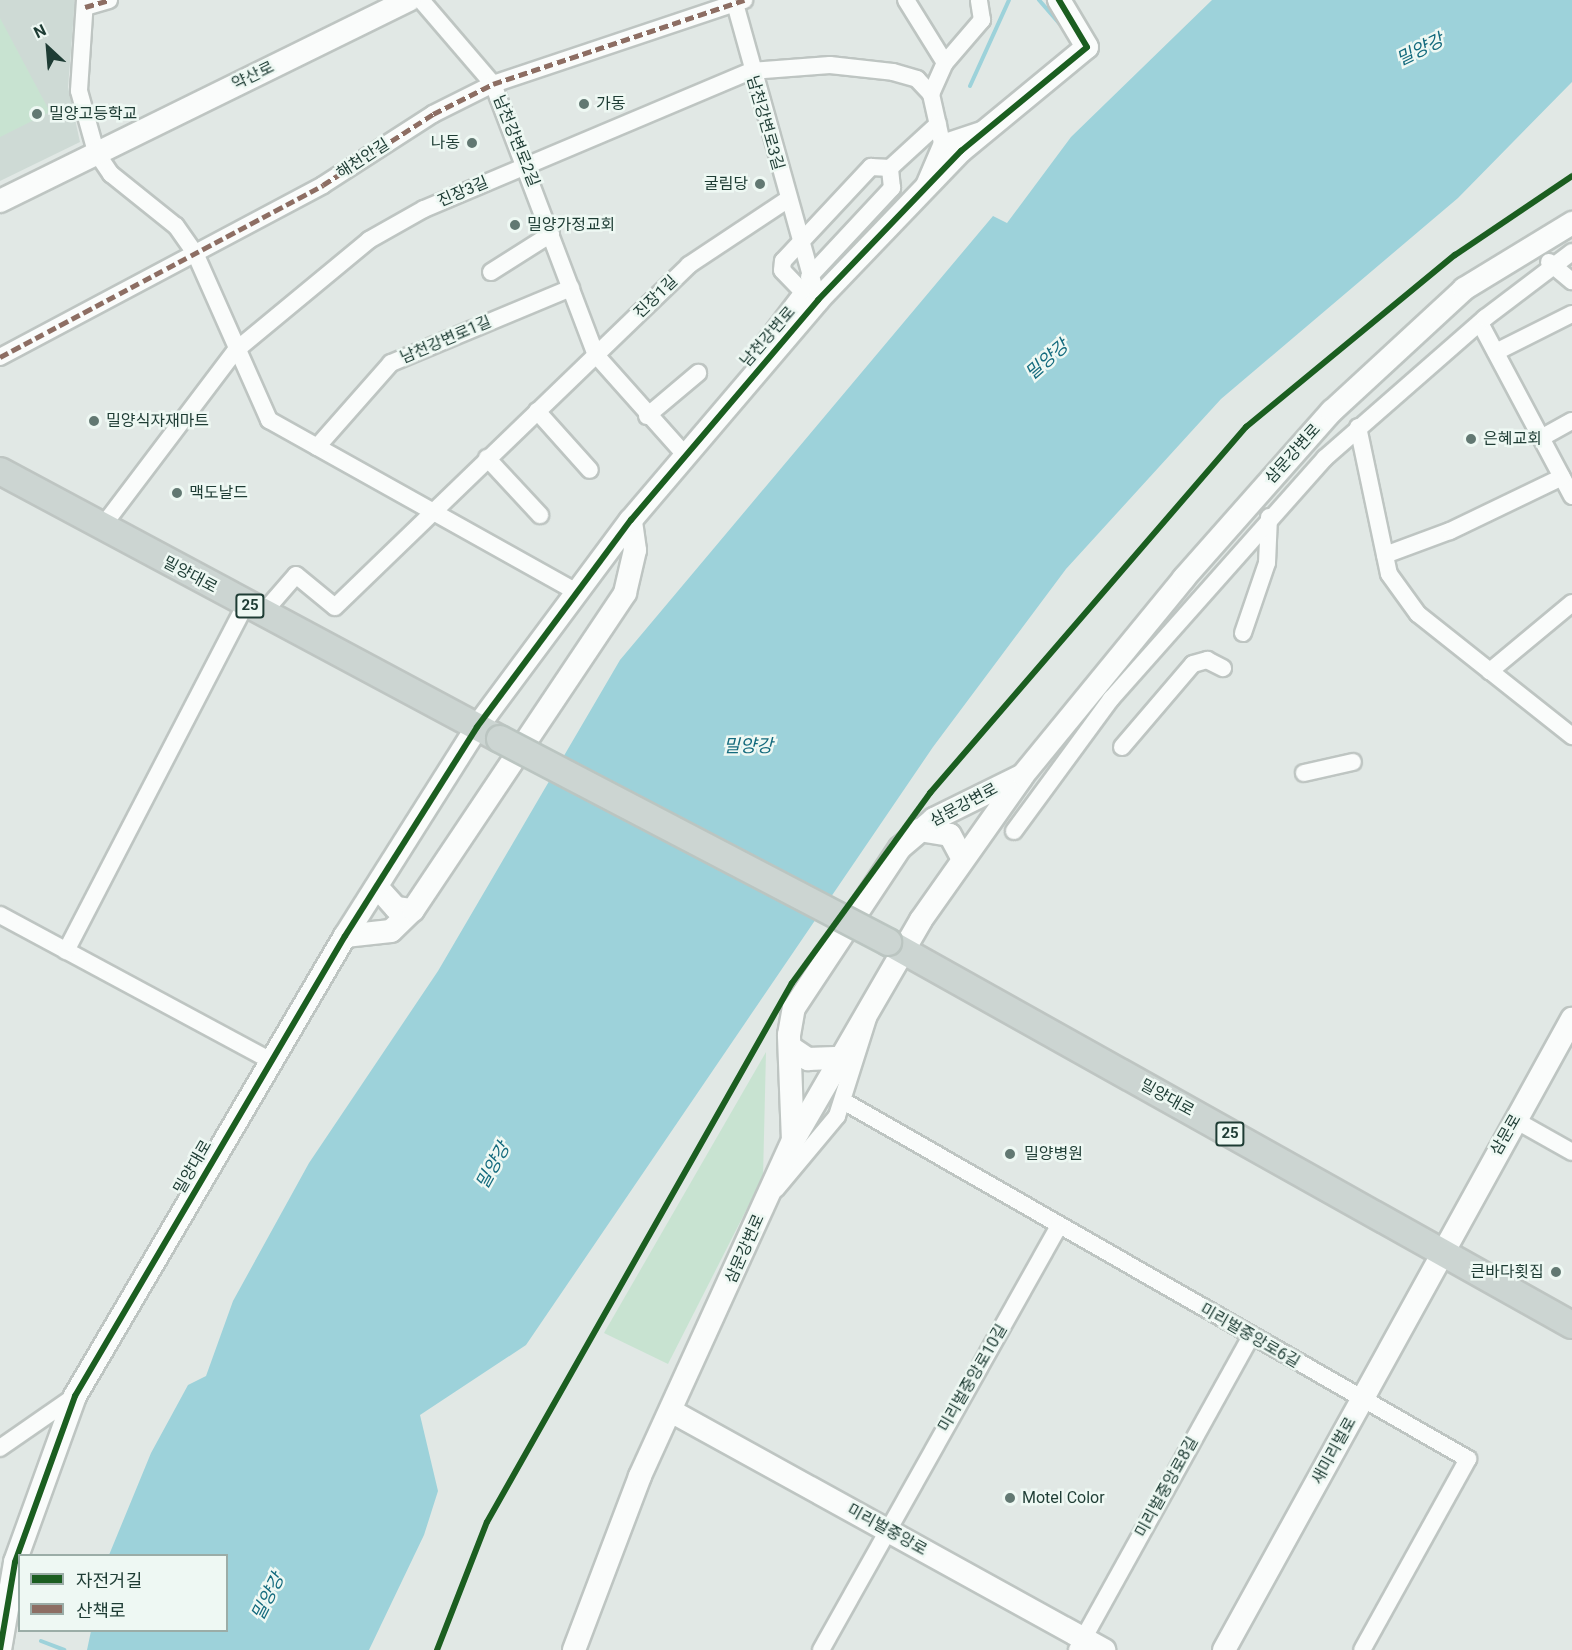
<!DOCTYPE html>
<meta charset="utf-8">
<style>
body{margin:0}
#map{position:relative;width:1572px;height:1650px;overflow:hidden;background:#e1e8e5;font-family:Roboto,"Noto Sans KR",sans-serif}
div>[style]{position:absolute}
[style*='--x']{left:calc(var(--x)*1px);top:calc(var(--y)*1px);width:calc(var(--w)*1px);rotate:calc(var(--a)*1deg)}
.built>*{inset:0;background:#cedad5}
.green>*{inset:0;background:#c8e3d1}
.water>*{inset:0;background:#9dd2da}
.stream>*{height:4px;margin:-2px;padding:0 2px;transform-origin:2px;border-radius:2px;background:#9dd2da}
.roads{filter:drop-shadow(2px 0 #bec5c2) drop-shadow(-2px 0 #bec5c2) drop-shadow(0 2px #bec5c2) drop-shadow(0 -2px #bec5c2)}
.street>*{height:16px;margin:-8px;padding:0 8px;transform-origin:8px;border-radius:8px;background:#fafcfb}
.secondary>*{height:22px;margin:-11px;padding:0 11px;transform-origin:11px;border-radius:11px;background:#fafcfb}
.primary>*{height:26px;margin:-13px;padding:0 13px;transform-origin:13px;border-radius:13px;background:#ccd5d2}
.bridges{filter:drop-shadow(2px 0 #bbc5c1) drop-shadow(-2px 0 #bbc5c1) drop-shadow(0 2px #bbc5c1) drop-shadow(0 -2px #bbc5c1)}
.primary-bridge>*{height:26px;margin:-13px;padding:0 13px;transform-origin:13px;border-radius:13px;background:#ccd5d2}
.quiet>*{height:4.5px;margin-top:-2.25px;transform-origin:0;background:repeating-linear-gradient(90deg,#8d6e63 0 9px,transparent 0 13.5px)}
.cycleway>*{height:6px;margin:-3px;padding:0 3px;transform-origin:3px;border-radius:3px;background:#1b5e20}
.dots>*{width:16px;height:16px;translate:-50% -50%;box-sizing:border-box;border:3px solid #eef8f3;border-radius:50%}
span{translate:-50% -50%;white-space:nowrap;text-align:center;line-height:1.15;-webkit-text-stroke:5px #eef8f3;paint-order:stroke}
.shield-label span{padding:2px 4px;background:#eef8f3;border:2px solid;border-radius:4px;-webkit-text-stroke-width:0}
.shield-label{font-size:15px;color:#1e3c34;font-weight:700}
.street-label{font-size:16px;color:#1e3c34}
.poi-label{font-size:16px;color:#1e3c34}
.left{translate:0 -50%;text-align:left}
.right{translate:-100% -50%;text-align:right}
.water-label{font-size:18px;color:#136a7d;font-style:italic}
.legend{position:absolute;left:18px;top:1554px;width:210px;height:78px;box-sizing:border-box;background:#eef8f3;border:2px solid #9bada7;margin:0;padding:8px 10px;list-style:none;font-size:18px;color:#1e3c34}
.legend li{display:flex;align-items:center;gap:12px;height:30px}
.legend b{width:30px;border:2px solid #9bada7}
.north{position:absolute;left:18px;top:18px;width:60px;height:60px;-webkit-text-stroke:4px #eef8f3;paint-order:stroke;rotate:334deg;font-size:16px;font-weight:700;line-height:24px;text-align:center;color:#1e3c34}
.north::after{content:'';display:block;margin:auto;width:21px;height:27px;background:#1e3c34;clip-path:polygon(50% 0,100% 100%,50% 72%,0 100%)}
</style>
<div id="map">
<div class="built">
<i style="clip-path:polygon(0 0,75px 0,68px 87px,80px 142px,0 181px)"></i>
</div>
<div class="green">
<i style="clip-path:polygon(0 18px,50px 112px,0 137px)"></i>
<i style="clip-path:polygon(766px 1052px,763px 1177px,668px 1364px,604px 1333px)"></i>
</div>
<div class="water">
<i style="clip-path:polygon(1212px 0,1572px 0,1572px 82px,1458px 198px,1221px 399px,1066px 569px,933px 747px,526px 1345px,420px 1415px,438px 1491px,424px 1535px,369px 1650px,87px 1650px,91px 1631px,226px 1630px,226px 1556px,109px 1555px,151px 1453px,188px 1385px,206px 1376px,233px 1301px,309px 1163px,438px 971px,620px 660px,993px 216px,1007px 223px,1071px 137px)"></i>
</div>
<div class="stream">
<i style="--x:1039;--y:0;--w:38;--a:49"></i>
<i style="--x:970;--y:86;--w:94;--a:-65.6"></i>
<i style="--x:41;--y:1641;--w:25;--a:21"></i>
</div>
<div class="roads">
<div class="street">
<i style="--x:85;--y:0;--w:91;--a:93.8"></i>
<i style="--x:79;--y:91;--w:63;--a:74.4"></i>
<i style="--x:96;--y:152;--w:27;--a:56"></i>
<i style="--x:111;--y:174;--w:83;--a:38.7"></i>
<i style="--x:176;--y:226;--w:33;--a:55"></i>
<i style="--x:195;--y:253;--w:183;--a:66.1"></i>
<i style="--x:269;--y:420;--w:354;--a:29.2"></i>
<i style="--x:421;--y:0;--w:111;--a:49.4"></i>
<i style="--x:493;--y:84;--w:290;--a:69.2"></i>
<i style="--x:596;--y:355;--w:134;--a:48.3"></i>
<i style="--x:734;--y:0;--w:312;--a:74.4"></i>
<i style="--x:906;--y:0;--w:74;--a:58.2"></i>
<i style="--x:85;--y:7;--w:25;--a:-16"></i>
<i style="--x:942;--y:143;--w:41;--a:-18.4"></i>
<i style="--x:922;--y:190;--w:51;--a:-66.9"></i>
<i style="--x:942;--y:143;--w:50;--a:-102.7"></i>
<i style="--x:931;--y:94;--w:34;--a:-66"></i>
<i style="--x:945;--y:63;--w:57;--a:-49.3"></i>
<i style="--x:982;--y:20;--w:20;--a:-99"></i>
<i style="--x:1549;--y:262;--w:30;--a:40"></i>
<i style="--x:491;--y:272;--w:71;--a:-32.3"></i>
<i style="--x:809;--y:277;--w:122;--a:-47"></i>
<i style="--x:892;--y:188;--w:20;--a:-96"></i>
<i style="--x:1480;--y:323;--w:196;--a:62"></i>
<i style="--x:758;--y:351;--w:74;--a:-52.7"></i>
<i style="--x:803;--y:292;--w:30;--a:-134"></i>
<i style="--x:782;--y:270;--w:9;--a:-84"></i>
<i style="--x:783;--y:261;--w:129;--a:-46.9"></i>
<i style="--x:871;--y:167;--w:19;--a:3"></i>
<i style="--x:890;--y:168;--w:65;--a:-42.5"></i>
<i style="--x:1496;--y:352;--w:85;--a:-26.6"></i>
<i style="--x:0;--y:357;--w:366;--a:-28"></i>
<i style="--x:323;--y:185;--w:131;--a:-32.8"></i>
<i style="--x:433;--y:114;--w:67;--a:-26.6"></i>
<i style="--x:493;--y:84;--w:265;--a:-18.5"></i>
<i style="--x:537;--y:411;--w:79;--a:48.1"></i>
<i style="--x:647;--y:416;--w:67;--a:-40.1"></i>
<i style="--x:1358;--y:427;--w:150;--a:78.1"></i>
<i style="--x:1389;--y:574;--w:49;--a:54.1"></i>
<i style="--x:1418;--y:614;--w:92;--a:38.4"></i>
<i style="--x:1541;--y:438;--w:35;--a:-29"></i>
<i style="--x:317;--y:447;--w:112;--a:-48.6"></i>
<i style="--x:391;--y:363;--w:195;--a:-22.6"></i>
<i style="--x:487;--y:458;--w:78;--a:47.1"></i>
<i style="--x:102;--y:527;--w:221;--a:-52.9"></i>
<i style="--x:235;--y:351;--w:174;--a:-39.6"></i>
<i style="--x:369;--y:240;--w:63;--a:-29.4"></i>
<i style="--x:424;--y:209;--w:355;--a:-22.9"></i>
<i style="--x:751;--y:71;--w:79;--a:-4.3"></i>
<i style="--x:830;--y:65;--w:63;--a:6.3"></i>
<i style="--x:893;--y:72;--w:25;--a:16"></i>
<i style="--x:917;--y:79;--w:21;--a:47"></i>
<i style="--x:1385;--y:555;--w:69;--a:-20.3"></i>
<i style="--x:1450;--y:531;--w:124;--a:-25.7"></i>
<i style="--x:1572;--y:603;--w:107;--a:140.3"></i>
<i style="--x:1490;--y:671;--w:105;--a:38.4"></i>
<i style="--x:263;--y:613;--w:50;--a:-49"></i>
<i style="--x:296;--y:575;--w:50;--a:39.4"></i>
<i style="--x:335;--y:607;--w:492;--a:-44"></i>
<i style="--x:689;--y:265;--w:118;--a:-33.6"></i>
<i style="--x:1243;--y:633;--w:74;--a:-71.1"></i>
<i style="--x:1267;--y:563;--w:46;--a:-87.5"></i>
<i style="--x:1122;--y:747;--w:109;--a:-49.5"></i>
<i style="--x:1193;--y:664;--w:15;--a:-16"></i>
<i style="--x:1207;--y:660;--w:18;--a:27"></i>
<i style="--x:1304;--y:773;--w:50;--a:-12.7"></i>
<i style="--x:1014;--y:831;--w:164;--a:-53.7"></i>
<i style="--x:1111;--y:699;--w:322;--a:-48.4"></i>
<i style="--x:1325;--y:458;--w:213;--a:-41.2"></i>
<i style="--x:1485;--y:318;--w:109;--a:-37.2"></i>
<i style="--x:0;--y:915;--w:308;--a:28.3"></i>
<i style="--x:66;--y:951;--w:391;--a:-62.6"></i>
<i style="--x:845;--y:1102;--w:718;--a:29.81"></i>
<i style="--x:1468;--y:1459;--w:218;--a:119"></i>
<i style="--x:1515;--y:1120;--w:65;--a:29.3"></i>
<i style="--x:776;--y:1189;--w:95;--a:-50.1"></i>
<i style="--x:837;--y:1116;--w:103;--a:-72.4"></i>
<i style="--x:0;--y:1448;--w:91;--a:-34.7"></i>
<i style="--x:821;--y:1650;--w:486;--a:-60.7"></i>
<i style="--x:1077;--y:1650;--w:359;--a:-61"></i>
</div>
<div class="secondary">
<i style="--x:0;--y:201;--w:456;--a:-26.2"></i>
<i style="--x:919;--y:830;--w:31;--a:9"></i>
<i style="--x:950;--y:835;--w:24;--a:62"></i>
<i style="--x:378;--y:888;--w:27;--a:48"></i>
<i style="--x:396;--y:908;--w:17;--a:7"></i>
<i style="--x:345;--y:936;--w:46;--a:-6.2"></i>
<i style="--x:391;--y:931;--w:30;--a:-44"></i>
<i style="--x:413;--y:910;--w:381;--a:-56.2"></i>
<i style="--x:625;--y:593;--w:44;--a:-76.9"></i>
<i style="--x:635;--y:550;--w:30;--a:-98"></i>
<i style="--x:790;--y:1047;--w:22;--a:34"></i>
<i style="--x:808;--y:1059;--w:34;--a:-2"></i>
<i style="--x:793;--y:1141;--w:255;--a:-59.9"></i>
<i style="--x:921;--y:920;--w:174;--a:-54.8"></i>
<i style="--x:671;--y:1411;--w:495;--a:28.9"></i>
<i style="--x:0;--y:1650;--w:89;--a:-80.3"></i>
<i style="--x:15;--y:1562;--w:177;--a:-70.1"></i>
<i style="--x:75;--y:1396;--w:533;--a:-59.59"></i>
<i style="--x:345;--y:936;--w:247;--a:-57.7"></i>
<i style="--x:477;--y:727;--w:258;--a:-53.4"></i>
<i style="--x:631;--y:520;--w:289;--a:-49.6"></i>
<i style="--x:818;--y:300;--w:207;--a:-46.2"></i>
<i style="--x:961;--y:151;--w:163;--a:-39.5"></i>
<i style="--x:1087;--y:47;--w:55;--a:-120.8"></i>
<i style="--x:574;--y:1650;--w:186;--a:-69.2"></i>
<i style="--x:640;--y:1476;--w:368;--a:-65.5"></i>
<i style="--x:793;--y:1141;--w:106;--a:-92.2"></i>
<i style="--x:789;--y:1035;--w:27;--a:-80"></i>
<i style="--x:794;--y:1008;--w:192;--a:-56.5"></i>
<i style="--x:900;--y:848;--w:45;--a:-40.5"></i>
<i style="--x:934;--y:819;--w:99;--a:-26.3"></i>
<i style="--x:1023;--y:775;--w:254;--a:-50.7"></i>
<i style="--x:1184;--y:578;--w:223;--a:-48.5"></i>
<i style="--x:1332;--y:411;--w:180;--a:-42.7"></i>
<i style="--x:1464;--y:289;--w:127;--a:-31.4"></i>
<i style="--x:1224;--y:1650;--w:721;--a:-61.12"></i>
</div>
<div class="primary">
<i style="--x:0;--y:471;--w:567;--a:28.19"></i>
<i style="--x:888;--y:942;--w:784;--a:29.25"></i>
</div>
</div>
<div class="bridges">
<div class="primary-bridge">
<i style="--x:500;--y:739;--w:438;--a:27.6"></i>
</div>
</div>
<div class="quiet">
<i style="--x:85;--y:7;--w:25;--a:-16"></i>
<i style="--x:0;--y:357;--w:366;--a:-28"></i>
<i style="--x:323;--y:185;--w:131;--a:-32.8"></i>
<i style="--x:433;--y:114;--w:67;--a:-26.6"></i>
<i style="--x:493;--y:84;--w:265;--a:-18.5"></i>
</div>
<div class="cycleway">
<i style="--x:0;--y:1650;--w:89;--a:-80.3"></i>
<i style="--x:15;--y:1562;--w:177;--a:-70.1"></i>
<i style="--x:75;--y:1396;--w:533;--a:-59.59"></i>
<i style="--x:345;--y:936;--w:247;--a:-57.7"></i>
<i style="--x:477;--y:727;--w:258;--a:-53.4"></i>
<i style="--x:631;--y:520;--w:289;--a:-49.6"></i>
<i style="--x:818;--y:300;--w:207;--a:-46.2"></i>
<i style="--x:961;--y:151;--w:163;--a:-39.5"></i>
<i style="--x:1087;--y:47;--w:55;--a:-120.8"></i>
<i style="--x:437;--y:1650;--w:137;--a:-68.7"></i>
<i style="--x:487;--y:1522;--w:619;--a:-60.5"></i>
<i style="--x:792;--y:983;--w:235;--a:-54"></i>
<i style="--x:930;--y:793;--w:484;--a:-49.2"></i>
<i style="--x:1246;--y:427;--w:271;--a:-39.5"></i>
<i style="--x:1455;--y:255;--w:141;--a:-34"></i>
</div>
<div class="dots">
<i style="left:584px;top:104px;background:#627872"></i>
<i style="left:37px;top:114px;background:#627872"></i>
<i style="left:472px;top:143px;background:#627872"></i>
<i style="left:760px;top:184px;background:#627872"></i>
<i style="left:515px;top:225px;background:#627872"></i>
<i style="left:94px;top:421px;background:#627872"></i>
<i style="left:1471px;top:439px;background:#627872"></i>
<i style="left:177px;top:493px;background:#627872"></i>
<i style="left:1010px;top:1154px;background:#627872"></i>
<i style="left:1556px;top:1272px;background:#627872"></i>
<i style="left:1010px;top:1498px;background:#627872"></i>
</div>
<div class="shield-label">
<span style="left:250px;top:606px">25</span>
<span style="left:1230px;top:1134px">25</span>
</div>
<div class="street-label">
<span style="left:253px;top:76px;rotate:-26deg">약산로</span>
<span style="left:765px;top:123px;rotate:74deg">남천강변로3길</span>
<span style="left:516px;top:141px;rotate:68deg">남천강변로2길</span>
<span style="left:363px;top:159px;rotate:-33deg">해천안길</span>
<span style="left:463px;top:192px;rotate:-23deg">진장3길</span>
<span style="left:656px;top:297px;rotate:-44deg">진장1길</span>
<span style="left:768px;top:337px;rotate:-49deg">남천강변로</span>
<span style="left:446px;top:340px;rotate:-23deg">남천강변로1길</span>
<span style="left:1293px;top:454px;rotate:-48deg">삼문강변로</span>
<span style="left:190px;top:575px;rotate:28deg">밀양대로</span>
<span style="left:964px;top:805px;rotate:-28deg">삼문강변로</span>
<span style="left:1167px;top:1098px;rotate:29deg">밀양대로</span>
<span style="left:1506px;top:1135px;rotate:-60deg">삼문로</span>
<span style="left:193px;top:1167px;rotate:-60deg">밀양대로</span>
<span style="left:745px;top:1249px;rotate:-66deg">삼문강변로</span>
<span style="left:1250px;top:1336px;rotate:30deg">미리벌중앙로6길</span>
<span style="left:973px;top:1378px;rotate:-60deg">미리벌중앙로10길</span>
<span style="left:1334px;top:1451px;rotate:-61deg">새미리벌로</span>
<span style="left:1167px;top:1487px;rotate:-61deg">미리벌중앙로8길</span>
<span style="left:887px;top:1530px;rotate:29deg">미리벌중앙로</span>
</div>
<div class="poi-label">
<span class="left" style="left:596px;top:104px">가동</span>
<span class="left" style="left:49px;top:114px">밀양고등학교</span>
<span class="right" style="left:460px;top:143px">나동</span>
<span class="right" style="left:748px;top:184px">굴림당</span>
<span class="left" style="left:527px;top:225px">밀양가정교회</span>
<span class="left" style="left:106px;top:421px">밀양식자재마트</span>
<span class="left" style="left:1483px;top:439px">은혜교회</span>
<span class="left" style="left:189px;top:493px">맥도날드</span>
<span class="left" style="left:1024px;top:1154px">밀양병원</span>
<span class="right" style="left:1544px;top:1272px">큰바다횟집</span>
<span class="left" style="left:1022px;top:1498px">Motel Color</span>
</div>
<div class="water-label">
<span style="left:1420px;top:50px;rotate:-26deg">밀양강</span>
<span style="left:1047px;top:360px;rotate:-41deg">밀양강</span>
<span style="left:748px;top:746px">밀양강</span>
<span style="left:493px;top:1166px;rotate:-61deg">밀양강</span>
<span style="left:268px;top:1597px;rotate:-63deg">밀양강</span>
</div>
<ul class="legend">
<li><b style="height:8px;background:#1b5e20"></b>자전거길</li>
<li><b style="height:8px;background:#8d6e63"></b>산책로</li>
</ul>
<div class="north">N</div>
</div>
